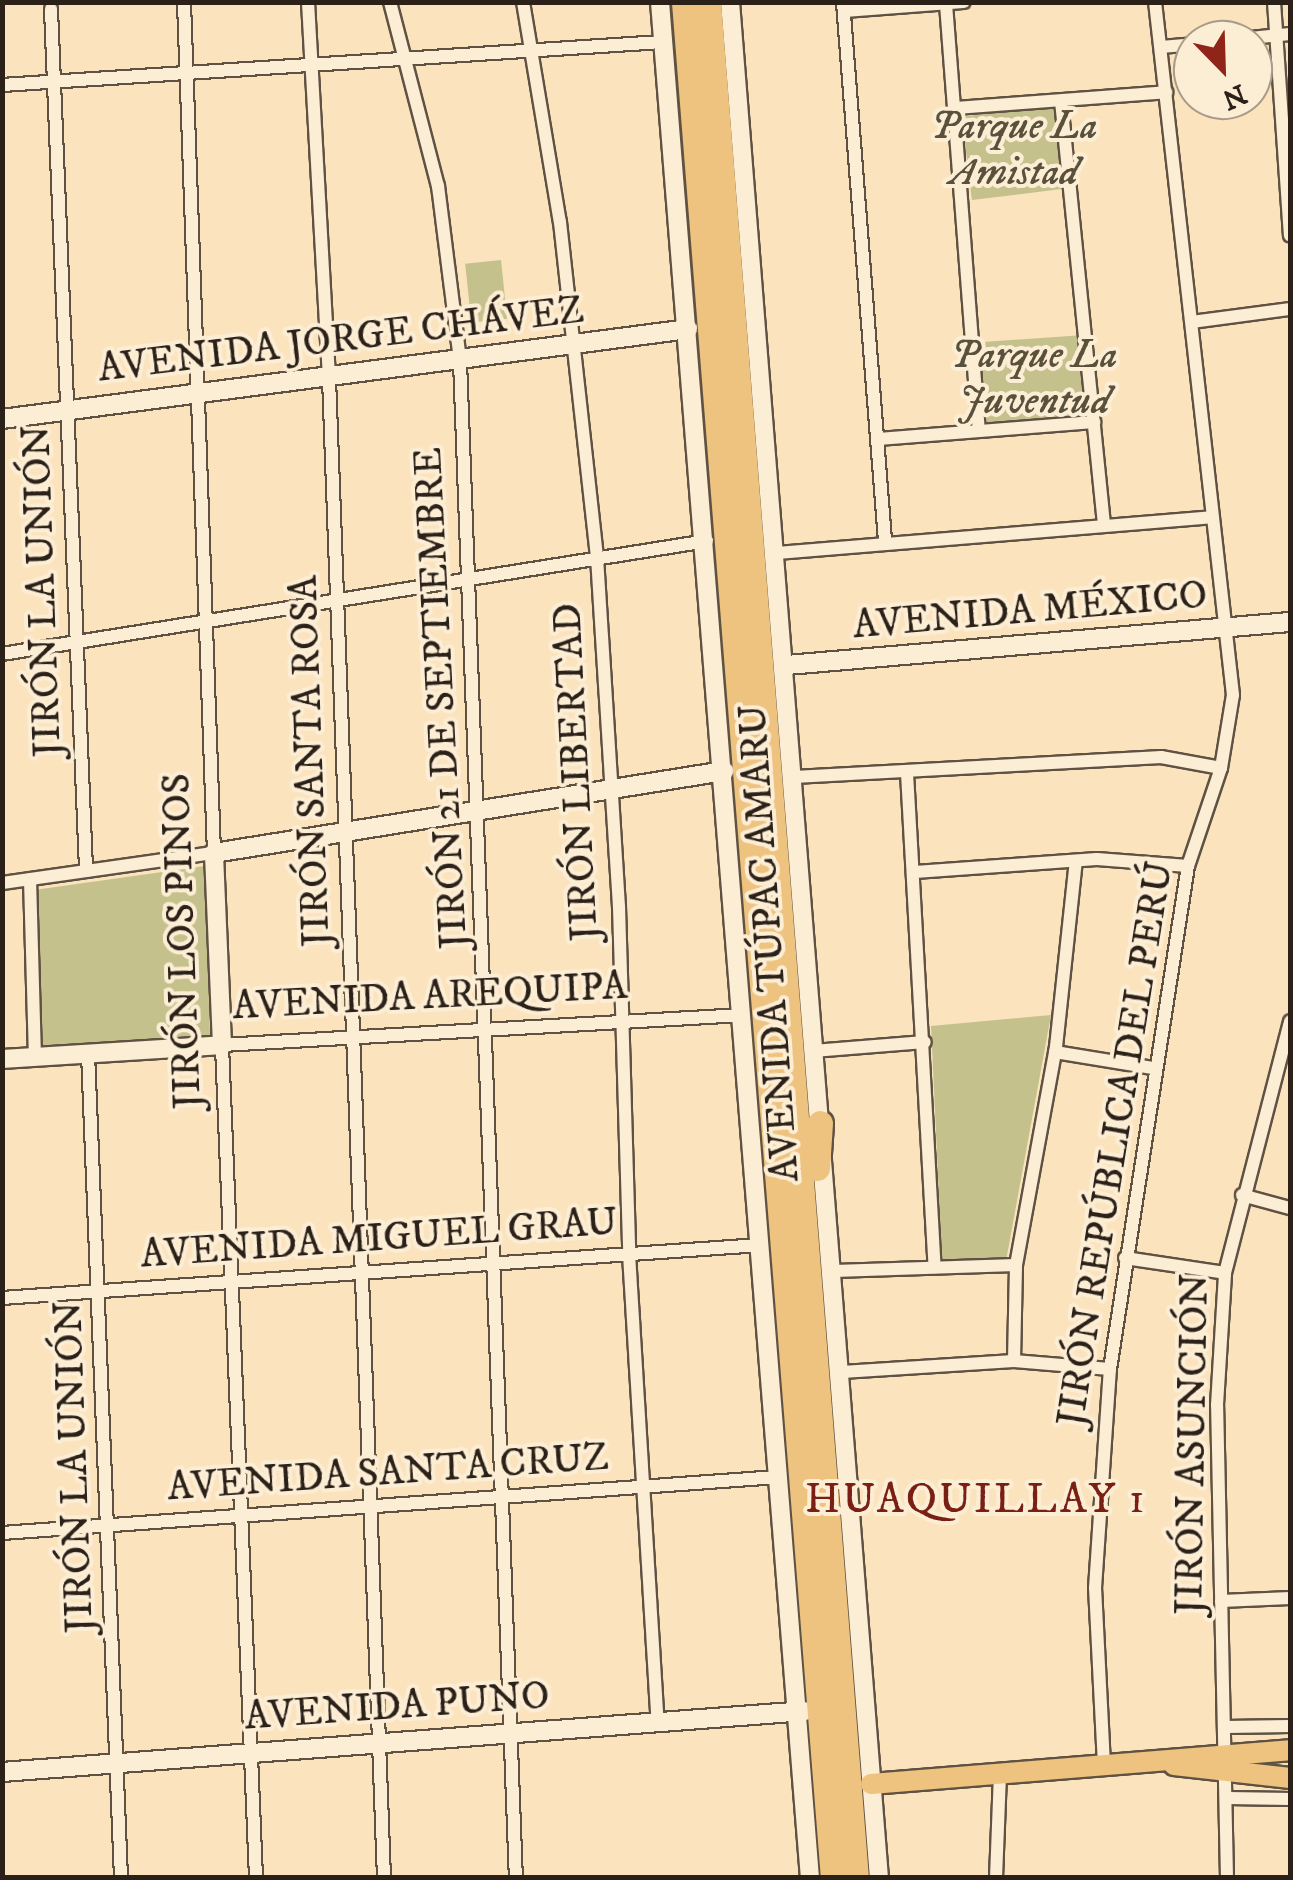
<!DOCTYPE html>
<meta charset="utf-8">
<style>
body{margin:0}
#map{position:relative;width:1293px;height:1880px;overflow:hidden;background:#fbe3be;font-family:"IM FELL DW Pica",serif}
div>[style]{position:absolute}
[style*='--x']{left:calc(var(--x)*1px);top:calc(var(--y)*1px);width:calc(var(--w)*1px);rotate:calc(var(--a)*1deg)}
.green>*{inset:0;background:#c5c18d;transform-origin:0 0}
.roads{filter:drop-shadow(2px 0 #5f5242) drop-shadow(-2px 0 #5f5242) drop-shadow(0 2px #5f5242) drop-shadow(0 -2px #5f5242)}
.street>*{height:12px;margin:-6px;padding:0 6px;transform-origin:6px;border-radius:6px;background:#fcedd5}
.secondary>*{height:18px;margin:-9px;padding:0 9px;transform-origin:9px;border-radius:9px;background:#fcedd5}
.primary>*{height:20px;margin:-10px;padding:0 10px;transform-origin:10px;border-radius:10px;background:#eec27f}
.highway>*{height:25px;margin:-12.5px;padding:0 12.5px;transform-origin:12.5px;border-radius:12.5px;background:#eec27f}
span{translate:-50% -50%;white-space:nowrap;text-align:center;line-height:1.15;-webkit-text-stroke:8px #fcedd5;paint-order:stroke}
.park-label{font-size:40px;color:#59513b;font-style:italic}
.street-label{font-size:40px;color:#2b2118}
.neighbourhood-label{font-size:42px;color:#7a1f14;letter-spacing:2.5px}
.frame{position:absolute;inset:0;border:5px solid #2b2118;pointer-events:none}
.north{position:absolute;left:1173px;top:20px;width:100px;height:100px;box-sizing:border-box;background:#fcedd5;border:2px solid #a89b89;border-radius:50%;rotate:157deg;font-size:28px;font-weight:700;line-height:40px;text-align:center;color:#2b2118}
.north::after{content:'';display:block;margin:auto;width:35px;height:45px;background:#8f2418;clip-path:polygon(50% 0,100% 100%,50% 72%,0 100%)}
</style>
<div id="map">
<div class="green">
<i style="left:1057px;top:105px;width:84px;height:96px;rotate:83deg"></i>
<i style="left:501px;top:260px;width:59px;height:36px;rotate:84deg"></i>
<i style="left:1084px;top:335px;width:81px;height:105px;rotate:86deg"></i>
<i style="clip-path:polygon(205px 866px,210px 1036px,38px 1050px,34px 890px)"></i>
<i style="clip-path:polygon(1051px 1015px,1006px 1261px,942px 1260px,931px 1026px)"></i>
</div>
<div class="roads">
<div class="street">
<i style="--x:308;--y:2;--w:377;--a:86.8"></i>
<i style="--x:329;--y:378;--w:1501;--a:87.9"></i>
<i style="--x:390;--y:2;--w:190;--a:75.4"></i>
<i style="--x:438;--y:186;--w:176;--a:82.8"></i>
<i style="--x:460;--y:361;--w:1518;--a:87.89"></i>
<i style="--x:523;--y:2;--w:223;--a:80.5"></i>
<i style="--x:560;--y:222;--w:337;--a:83.7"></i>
<i style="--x:597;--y:557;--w:351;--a:86.4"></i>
<i style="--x:619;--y:907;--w:347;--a:88.3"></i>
<i style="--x:629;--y:1254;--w:469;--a:86.5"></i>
<i style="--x:843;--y:2;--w:541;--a:85.54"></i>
<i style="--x:1274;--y:2;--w:234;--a:86.1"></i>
<i style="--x:946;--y:4;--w:428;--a:85.6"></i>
<i style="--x:51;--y:9;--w:863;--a:87.67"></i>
<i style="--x:844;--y:11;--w:120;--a:-4.3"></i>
<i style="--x:1231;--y:40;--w:59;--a:-5.8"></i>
<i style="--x:1161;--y:47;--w:32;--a:-5"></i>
<i style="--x:2;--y:85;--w:661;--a:-3.73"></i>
<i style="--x:1061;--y:101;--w:425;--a:84.2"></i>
<i style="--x:955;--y:108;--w:212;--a:-4.3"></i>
<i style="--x:1192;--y:322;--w:99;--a:-7.6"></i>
<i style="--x:878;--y:439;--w:217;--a:-4.5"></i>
<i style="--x:777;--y:553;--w:436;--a:-4.7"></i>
<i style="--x:2;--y:654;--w:714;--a:-9.11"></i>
<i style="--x:907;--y:773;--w:495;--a:86.8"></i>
<i style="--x:794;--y:777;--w:368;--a:-3.1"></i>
<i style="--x:1161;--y:757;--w:61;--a:10.4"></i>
<i style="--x:915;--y:872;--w:182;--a:-4.1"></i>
<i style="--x:1097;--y:859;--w:91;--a:4.4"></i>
<i style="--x:30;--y:879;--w:178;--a:88.4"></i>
<i style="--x:2;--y:883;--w:214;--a:-8.1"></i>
<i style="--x:214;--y:853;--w:852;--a:-92.02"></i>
<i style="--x:813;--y:1051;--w:112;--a:-4.6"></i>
<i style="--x:1055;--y:1052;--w:99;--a:9.3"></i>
<i style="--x:88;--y:1053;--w:826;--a:87.71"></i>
<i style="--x:1242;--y:1195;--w:50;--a:15.2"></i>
<i style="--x:1125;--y:1258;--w:101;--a:8.5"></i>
<i style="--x:834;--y:1271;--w:182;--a:-1.9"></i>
<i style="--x:2;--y:1298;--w:760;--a:-4"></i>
<i style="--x:1014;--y:1361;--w:96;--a:-88.8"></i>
<i style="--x:1016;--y:1265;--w:222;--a:-79.6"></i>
<i style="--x:1056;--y:1047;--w:187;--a:-83.9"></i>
<i style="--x:842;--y:1372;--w:172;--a:-3.7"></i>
<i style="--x:1014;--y:1361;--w:96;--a:4.8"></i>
<i style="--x:2;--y:1533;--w:778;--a:-4.13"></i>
<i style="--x:1221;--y:1601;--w:69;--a:-2.5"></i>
<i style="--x:1226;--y:1727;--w:64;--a:-0.9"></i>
<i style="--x:1104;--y:1765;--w:177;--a:-92.9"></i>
<i style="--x:1095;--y:1588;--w:220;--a:-86.1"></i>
<i style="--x:1110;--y:1369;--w:509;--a:-81.19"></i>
<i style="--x:1188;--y:866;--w:103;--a:-71.4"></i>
<i style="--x:1221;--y:768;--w:74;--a:-80.7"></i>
<i style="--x:1233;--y:695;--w:697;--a:-96.42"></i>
<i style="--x:1228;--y:1798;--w:62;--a:0.9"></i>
<i style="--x:256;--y:1878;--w:834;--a:-92.34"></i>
<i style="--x:222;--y:1045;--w:522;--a:-3.3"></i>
<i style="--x:996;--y:1878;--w:105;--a:-87.8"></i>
<i style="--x:1227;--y:1878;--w:473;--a:-91.2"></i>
<i style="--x:1217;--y:1405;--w:132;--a:-86.5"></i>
<i style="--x:1225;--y:1273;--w:260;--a:-75.5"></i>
</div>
<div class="secondary">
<i style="--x:660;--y:2;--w:1882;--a:85.43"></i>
<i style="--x:730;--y:2;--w:1882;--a:85.46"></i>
<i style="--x:2;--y:419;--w:692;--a:-7.47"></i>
<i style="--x:787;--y:665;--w:505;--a:-4.89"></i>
<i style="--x:2;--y:1059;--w:220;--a:-3.6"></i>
<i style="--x:222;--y:1045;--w:192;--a:-92.4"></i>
<i style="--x:214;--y:853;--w:517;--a:-9.13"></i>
<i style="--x:2;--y:1772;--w:805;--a:-4.34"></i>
</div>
<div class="primary">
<i style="--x:1174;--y:1765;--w:117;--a:6.4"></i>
<i style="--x:871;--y:1784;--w:420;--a:-4.6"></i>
</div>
<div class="highway">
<i style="--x:684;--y:2;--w:1882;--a:85.46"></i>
<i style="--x:708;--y:2;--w:1882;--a:85.49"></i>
<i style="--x:817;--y:1168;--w:45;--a:-86.2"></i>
</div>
</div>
<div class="park-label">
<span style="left:1014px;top:150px">Parque La<br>Amistad</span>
<span style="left:1034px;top:379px">Parque La<br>Juventud</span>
</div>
<div class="street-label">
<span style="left:341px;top:340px;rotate:-7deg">AVENIDA JORGE CHÁVEZ</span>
<span style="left:43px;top:591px;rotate:-92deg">JIRÓN LA UNIÓN</span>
<span style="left:1030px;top:611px;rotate:-5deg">AVENIDA MÉXICO</span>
<span style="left:442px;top:698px;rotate:-93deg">JIRÓN 21 DE SEPTIEMBRE</span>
<span style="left:311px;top:761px;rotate:-92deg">JIRÓN SANTA ROSA</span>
<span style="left:577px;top:772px;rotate:-93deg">JIRÓN LIBERTAD</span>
<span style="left:183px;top:941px;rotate:-92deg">JIRÓN LOS PINOS</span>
<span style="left:770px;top:943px;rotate:-94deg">AVENIDA TÚPAC AMARU</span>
<span style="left:430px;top:997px;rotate:-3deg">AVENIDA AREQUIPA</span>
<span style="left:1116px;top:1144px;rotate:-81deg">JIRÓN REPÚBLICA DEL PERÚ</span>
<span style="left:379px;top:1239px;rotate:-4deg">AVENIDA MIGUEL GRAU</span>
<span style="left:1193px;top:1444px;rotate:-89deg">JIRÓN ASUNCIÓN</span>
<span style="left:75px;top:1467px;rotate:-92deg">JIRÓN LA UNIÓN</span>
<span style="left:388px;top:1473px;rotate:-4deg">AVENIDA SANTA CRUZ</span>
<span style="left:397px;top:1707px;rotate:-4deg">AVENIDA PUNO</span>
</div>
<div class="neighbourhood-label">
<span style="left:976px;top:1500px">HUAQUILLAY 1</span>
</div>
<div class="frame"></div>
<div class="north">N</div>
</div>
